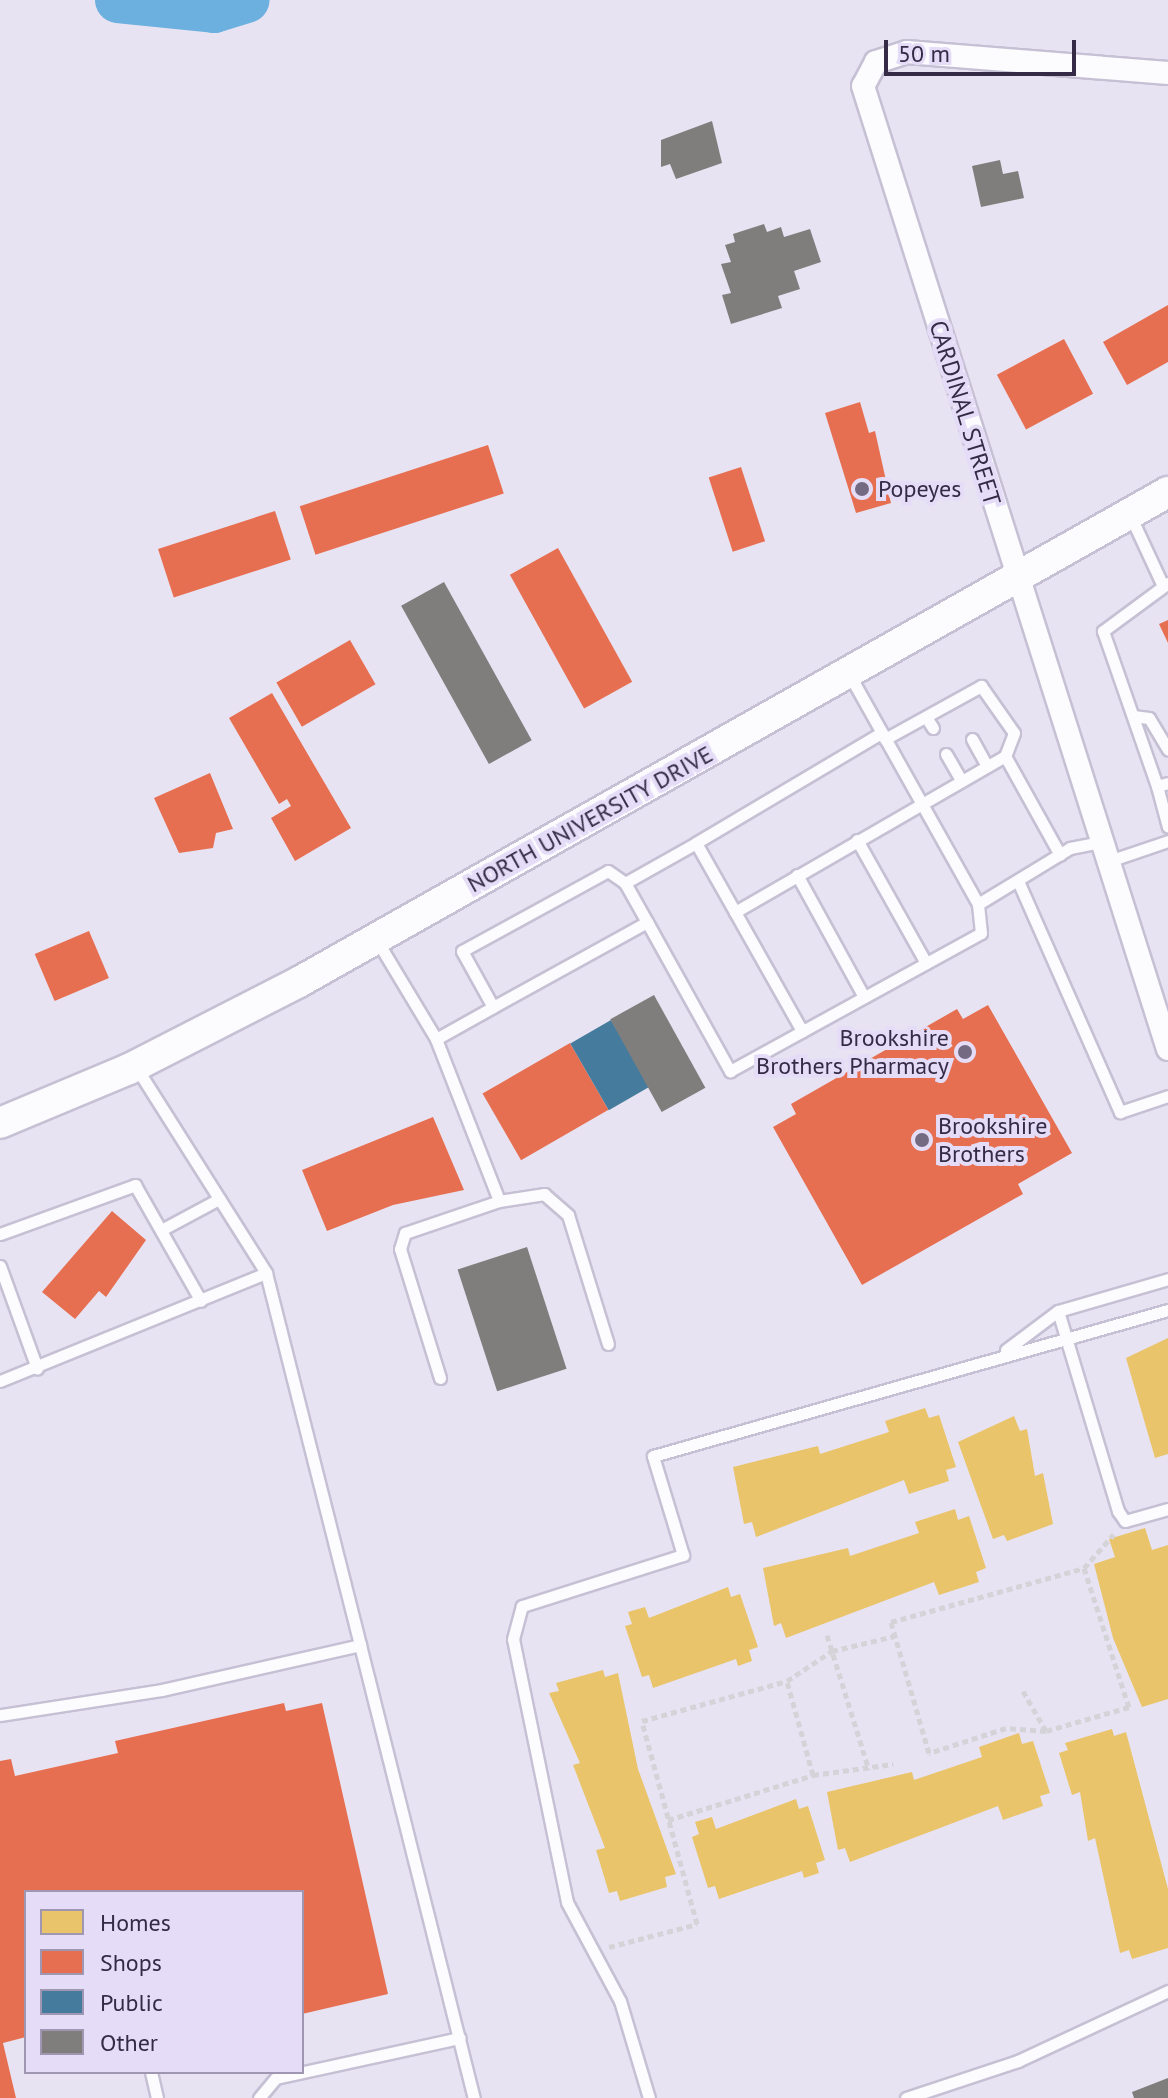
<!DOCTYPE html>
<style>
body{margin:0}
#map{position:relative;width:1168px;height:2098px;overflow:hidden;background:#e8e3f2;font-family:"PT Sans",sans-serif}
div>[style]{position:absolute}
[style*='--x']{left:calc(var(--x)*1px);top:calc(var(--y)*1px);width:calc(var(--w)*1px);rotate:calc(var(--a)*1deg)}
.homes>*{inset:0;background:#e9c46a}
.shops>*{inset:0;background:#e76f51;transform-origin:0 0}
.public>*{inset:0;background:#457b9d;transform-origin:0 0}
.river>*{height:46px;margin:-23px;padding:0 23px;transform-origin:23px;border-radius:23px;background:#6bb0de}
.building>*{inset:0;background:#807e7d;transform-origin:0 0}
.path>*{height:5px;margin-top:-2.5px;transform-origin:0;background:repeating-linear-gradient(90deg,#d4d3d8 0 6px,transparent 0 10px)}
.roads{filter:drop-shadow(2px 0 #c6c0d4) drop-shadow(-2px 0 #c6c0d4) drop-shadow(0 2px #c6c0d4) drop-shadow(0 -2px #c6c0d4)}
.lane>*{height:11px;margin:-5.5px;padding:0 5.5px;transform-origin:5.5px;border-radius:5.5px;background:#fcfbfd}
.street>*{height:22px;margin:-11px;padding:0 11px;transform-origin:11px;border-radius:11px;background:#fcfbfd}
.secondary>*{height:30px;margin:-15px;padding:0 15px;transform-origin:15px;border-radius:15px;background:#fcfbfd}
.dots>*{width:22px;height:22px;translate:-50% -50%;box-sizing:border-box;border:4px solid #e5ddf8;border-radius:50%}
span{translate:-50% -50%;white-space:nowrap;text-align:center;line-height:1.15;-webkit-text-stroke:8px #e5ddf8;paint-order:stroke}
.street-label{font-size:24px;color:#352b46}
.poi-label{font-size:24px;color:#352b46}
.left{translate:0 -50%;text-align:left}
.right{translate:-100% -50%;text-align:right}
.legend{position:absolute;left:24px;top:1890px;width:280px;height:184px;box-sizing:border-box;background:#e5ddf8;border:2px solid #9f96b1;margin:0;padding:10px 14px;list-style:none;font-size:24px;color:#352b46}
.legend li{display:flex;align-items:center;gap:16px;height:40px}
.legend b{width:40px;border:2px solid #9f96b1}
.scale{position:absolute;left:884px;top:40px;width:192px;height:36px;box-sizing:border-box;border:4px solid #352b46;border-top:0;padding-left:10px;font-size:24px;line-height:28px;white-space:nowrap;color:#352b46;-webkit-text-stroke:6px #e5ddf8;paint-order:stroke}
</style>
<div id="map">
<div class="homes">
<i style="clip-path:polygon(1168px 1338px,1168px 1454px,1155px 1458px,1126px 1358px)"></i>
<i style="clip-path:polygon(925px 1408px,929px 1418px,939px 1415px,956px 1467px,946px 1470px,949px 1481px,909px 1494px,904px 1480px,756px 1537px,752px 1522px,744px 1524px,733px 1467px,818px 1446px,820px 1454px,889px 1432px,885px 1421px)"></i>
<i style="clip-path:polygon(1014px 1416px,1020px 1431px,1027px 1429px,1035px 1476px,1043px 1473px,1053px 1524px,1007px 1541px,1004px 1535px,993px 1539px,958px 1442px)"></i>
<i style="clip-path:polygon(955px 1509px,958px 1520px,969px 1516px,986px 1568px,976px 1572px,979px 1582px,939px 1595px,934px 1582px,786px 1638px,781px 1623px,774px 1626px,763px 1568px,848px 1548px,850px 1556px,919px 1533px,915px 1522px)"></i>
<i style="clip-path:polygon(1145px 1528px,1152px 1550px,1168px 1545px,1168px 1699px,1142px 1707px,1113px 1638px,1094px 1564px,1115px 1557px,1109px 1539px)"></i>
<i style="clip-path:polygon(728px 1587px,731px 1597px,740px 1594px,758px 1647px,749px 1650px,752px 1661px,738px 1666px,736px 1659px,653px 1688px,649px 1675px,642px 1677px,625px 1626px,632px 1624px,628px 1612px,645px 1607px,649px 1618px)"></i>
<i style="clip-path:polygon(603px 1670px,605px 1677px,618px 1673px,638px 1769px,676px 1874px,665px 1877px,667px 1887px,620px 1901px,617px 1891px,609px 1893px,596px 1850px,605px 1848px,573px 1765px,580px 1763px,549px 1693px,559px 1691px,556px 1683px)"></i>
<i style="clip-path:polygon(1112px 1729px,1114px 1736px,1126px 1732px,1168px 1889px,1168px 1948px,1132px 1959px,1129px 1950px,1120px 1953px,1095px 1838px,1088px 1841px,1080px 1792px,1072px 1795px,1059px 1753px,1068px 1750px,1065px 1743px)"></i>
<i style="clip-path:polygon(1019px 1733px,1022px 1744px,1033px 1741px,1050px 1793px,1040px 1796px,1043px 1806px,1003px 1820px,998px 1806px,850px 1862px,845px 1848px,838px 1850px,827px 1792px,912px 1772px,914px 1780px,982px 1757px,979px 1747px)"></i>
<i style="clip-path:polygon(796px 1799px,799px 1809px,808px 1806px,825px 1860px,816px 1863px,819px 1873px,804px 1878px,802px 1871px,719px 1899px,715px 1886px,708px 1888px,692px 1837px,699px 1834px,695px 1822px,712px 1817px,716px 1829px)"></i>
</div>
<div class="shops">
<i style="clip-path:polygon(1168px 305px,1168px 362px,1127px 385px,1103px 342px)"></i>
<i style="left:1064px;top:339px;width:62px;height:76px;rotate:62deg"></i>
<i style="clip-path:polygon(860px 402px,869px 433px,875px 431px,891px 503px,856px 513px,825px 413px)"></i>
<i style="left:488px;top:445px;width:51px;height:198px;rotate:72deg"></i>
<i style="left:741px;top:467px;width:78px;height:34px;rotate:72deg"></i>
<i style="left:275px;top:511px;width:51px;height:123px;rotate:72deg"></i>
<i style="left:558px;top:548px;width:153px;height:55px;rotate:61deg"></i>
<i style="clip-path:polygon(1168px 620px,1168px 643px,1159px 624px)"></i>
<i style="left:350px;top:640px;width:51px;height:85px;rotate:60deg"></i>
<i style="clip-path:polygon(272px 693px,351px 828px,295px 861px,271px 818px,291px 806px,287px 799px,279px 804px,229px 718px)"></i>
<i style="clip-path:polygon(210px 773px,233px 829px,216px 833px,213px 848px,179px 853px,154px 798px)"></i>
<i style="left:89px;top:931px;width:51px;height:59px;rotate:67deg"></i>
<i style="clip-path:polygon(988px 1005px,1072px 1153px,1018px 1184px,1023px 1194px,862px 1285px,773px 1127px,796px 1114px,791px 1104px,957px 1009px,963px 1019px)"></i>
<i style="left:570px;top:1043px;width:77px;height:101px;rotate:60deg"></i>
<i style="clip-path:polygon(433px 1117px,464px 1190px,393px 1205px,327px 1231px,302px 1170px)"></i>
<i style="clip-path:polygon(112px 1211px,146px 1240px,106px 1297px,99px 1291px,75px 1319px,42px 1292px)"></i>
<i style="clip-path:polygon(284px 1703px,286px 1711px,322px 1703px,388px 1994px,302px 2014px,302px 1892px,26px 1892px,26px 2037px,3px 2043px,16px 2098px,0 2098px,0 1761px,11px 1759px,15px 1776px,118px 1753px,115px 1741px)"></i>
</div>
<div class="public">
<i style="left:611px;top:1020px;width:77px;height:47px;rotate:60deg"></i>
</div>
<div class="river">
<i style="--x:118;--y:0;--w:97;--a:5.9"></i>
<i style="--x:214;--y:10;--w:34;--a:-17"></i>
</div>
<div class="building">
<i style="clip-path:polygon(712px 121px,722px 163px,676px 179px,670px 164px,661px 167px,661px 140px)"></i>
<i style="clip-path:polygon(1000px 160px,1003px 174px,1018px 171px,1024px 198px,981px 207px,972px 166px)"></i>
<i style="clip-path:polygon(764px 224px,767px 232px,781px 227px,784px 237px,810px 229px,821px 262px,794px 271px,800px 289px,778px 296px,782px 308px,731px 324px,722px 295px,731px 293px,721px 264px,731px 262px,725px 245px,735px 242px,733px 234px)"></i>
<i style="left:444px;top:582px;width:181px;height:49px;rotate:61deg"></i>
<i style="left:654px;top:995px;width:106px;height:50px;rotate:61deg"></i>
<i style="left:527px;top:1247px;width:128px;height:73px;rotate:72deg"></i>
<i style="clip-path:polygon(1168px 2078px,1168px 2098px,1134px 2098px,1132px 2092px)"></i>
</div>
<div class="path">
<i style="--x:1084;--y:1568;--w:146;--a:72.1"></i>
<i style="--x:1129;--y:1707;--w:86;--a:163.9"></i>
<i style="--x:1046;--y:1731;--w:40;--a:-175.7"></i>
<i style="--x:1006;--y:1728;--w:81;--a:162"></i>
<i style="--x:929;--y:1753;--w:136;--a:-106.2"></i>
<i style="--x:891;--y:1622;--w:200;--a:-15.6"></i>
<i style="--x:1084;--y:1568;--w:45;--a:-48.6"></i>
<i style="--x:827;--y:1635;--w:141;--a:72.7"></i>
<i style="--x:1023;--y:1691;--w:46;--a:60.1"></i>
<i style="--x:813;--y:1775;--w:81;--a:-7.8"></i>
<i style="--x:668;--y:1820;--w:152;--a:-17.2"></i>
<i style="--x:813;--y:1775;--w:98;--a:-105.5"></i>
<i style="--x:609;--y:1947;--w:91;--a:-14.6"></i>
<i style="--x:697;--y:1924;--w:210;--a:-105.2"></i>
<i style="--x:642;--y:1721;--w:150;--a:-15.4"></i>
<i style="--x:787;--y:1681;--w:54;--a:-33.7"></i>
<i style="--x:832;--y:1651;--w:65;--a:-13.4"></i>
</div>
<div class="roads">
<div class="lane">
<i style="--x:1130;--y:515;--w:76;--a:65.1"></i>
<i style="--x:1168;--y:583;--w:81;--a:143.6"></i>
<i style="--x:1103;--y:631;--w:164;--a:70.8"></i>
<i style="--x:1157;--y:786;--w:11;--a:-15"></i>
<i style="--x:849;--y:674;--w:264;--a:60.7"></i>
<i style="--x:978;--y:904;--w:108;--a:-31.3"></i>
<i style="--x:1070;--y:848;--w:33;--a:-11"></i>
<i style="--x:1133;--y:716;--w:16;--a:7"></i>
<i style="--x:1149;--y:718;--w:37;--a:59"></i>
<i style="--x:926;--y:717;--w:13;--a:58"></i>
<i style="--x:881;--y:733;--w:215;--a:149.3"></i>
<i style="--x:696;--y:843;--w:79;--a:60.5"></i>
<i style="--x:735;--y:912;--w:312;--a:-30"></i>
<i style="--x:885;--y:739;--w:110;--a:-28.9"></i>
<i style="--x:981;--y:686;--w:57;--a:54.9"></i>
<i style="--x:1014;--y:733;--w:25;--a:111"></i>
<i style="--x:1005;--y:756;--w:113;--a:60.9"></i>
<i style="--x:972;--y:739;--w:31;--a:61"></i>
<i style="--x:946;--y:754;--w:30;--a:60"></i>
<i style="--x:1157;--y:786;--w:42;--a:75"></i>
<i style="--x:857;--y:840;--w:141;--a:60.7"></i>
<i style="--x:1109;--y:861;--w:62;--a:-18.7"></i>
<i style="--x:797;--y:875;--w:139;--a:61.2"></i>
<i style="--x:1018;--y:881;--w:253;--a:66.2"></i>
<i style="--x:1120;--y:1112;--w:51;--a:-18.4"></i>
<i style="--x:735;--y:912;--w:137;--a:60.6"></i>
<i style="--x:647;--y:922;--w:171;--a:60.9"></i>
<i style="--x:730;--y:1071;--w:286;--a:-28.8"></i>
<i style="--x:981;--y:933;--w:29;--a:-96"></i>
<i style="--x:376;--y:939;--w:117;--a:59"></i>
<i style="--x:436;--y:1039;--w:65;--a:-29.3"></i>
<i style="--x:493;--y:1007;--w:64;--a:-119"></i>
<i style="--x:462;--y:951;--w:166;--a:-28.7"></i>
<i style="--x:608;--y:871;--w:21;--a:35"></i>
<i style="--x:625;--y:883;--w:81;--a:-29.4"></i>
<i style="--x:493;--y:1007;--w:176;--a:-28.9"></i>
<i style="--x:647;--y:922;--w:45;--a:-119.4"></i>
<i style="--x:436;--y:1039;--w:174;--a:68.7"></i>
<i style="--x:499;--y:1201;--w:46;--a:-8.8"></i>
<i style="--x:544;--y:1194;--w:32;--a:41"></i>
<i style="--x:568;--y:1215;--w:135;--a:72.8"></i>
<i style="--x:136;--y:1067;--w:244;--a:57.7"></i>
<i style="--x:163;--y:1229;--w:64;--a:-28.2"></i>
<i style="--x:0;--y:1234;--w:144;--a:-19.9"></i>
<i style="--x:135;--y:1185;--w:133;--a:60.4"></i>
<i style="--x:0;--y:1266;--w:109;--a:70.1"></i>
<i style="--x:1058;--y:1311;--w:209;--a:73.3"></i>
<i style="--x:1118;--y:1511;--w:12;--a:55"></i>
<i style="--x:1125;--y:1521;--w:45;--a:-15.6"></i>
<i style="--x:1006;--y:1350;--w:65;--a:-36.9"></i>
<i style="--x:1058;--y:1311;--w:115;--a:-16.2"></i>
<i style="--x:440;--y:1378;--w:135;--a:-107.2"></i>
<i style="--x:400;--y:1249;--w:17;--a:-73"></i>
<i style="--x:405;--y:1233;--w:99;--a:-18.8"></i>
<i style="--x:0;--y:1381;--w:287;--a:-22.1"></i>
<i style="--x:266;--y:1273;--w:384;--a:75.8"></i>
<i style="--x:360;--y:1645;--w:203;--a:167.2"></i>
<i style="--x:162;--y:1690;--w:164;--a:171.2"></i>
<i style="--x:360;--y:1645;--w:467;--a:75.9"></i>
<i style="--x:151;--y:2072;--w:27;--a:77"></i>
<i style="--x:259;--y:2098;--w:26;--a:-50"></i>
<i style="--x:276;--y:2078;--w:188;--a:-12.3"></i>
<i style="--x:649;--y:2098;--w:101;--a:-106.6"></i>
<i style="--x:620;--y:2001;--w:112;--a:-118.2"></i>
<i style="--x:567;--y:1902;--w:268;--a:-101.6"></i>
<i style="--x:513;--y:1639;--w:34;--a:-75"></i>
<i style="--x:522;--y:1606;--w:169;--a:-17.6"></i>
<i style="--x:683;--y:1555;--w:103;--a:-106.9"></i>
<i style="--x:653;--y:1456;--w:535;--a:-15.83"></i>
<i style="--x:906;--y:2098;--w:118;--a:-18.3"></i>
<i style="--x:1018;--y:2061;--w:166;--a:-25"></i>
</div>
<div class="street">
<i style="--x:1168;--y:73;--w:262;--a:-175.4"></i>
<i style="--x:907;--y:52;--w:33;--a:162"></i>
<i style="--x:876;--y:62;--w:27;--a:118"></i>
<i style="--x:863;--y:86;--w:1010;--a:72.43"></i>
</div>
<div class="secondary">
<i style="--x:0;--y:1123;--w:140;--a:-22.7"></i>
<i style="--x:129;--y:1069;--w:191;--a:-27.1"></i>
<i style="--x:299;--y:982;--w:998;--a:-29.42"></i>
</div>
</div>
<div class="dots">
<i style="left:862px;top:489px;background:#746b82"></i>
<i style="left:965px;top:1052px;background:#746b82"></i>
<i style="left:922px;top:1140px;background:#746b82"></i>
</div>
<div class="street-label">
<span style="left:965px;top:413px;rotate:73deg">CARDINAL STREET</span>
<span style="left:590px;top:819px;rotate:-29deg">NORTH UNIVERSITY DRIVE</span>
</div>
<div class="poi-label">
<span class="left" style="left:878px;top:489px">Popeyes</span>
<span class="right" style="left:949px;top:1052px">Brookshire<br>Brothers Pharmacy</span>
<span class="left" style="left:938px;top:1140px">Brookshire<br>Brothers</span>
</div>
<ul class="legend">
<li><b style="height:22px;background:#e9c46a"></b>Homes</li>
<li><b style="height:22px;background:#e76f51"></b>Shops</li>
<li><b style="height:22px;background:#457b9d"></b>Public</li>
<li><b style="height:22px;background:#807e7d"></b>Other</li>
</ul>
<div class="scale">50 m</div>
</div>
